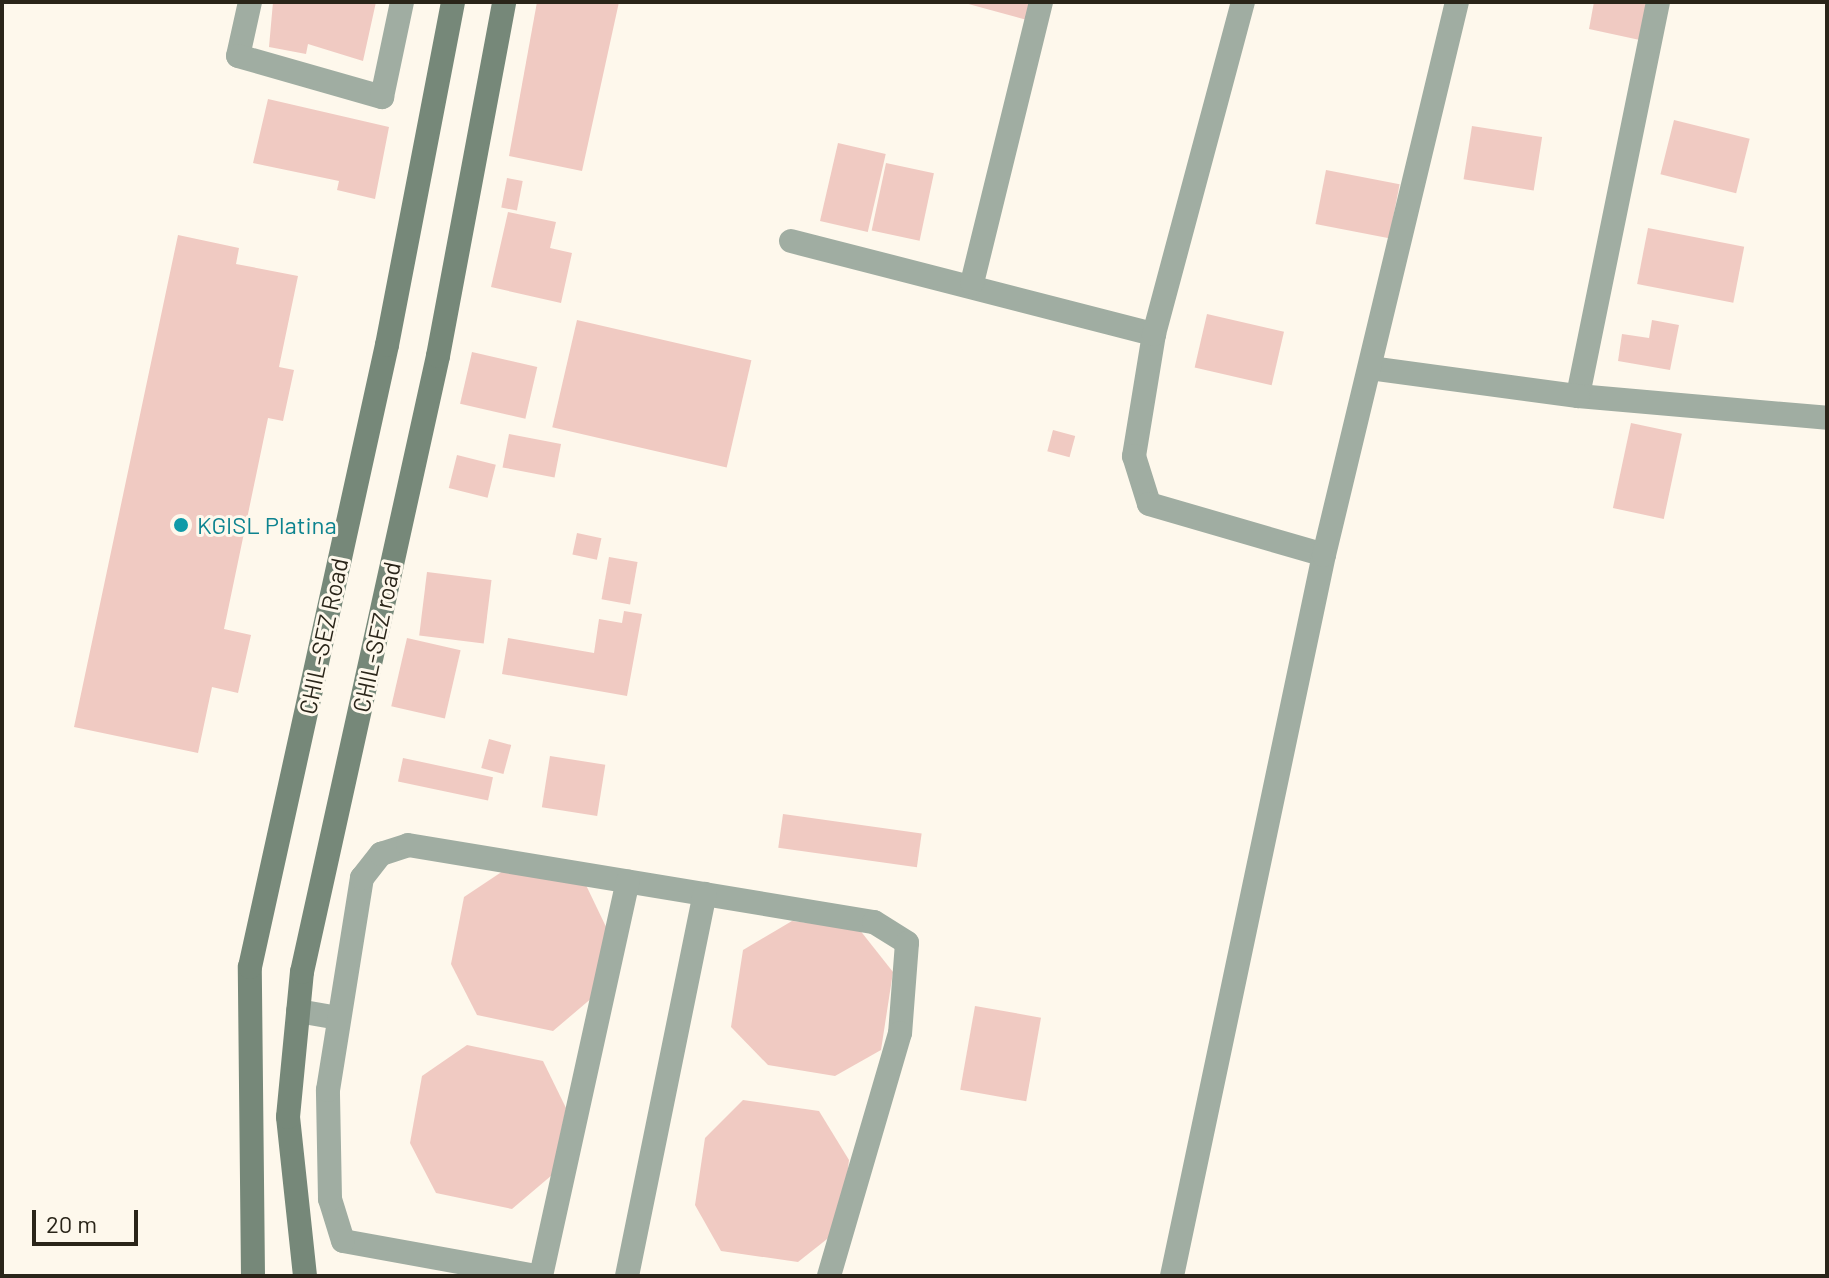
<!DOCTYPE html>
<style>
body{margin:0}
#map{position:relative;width:1829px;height:1278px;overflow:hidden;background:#fef8ec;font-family:Barlow,sans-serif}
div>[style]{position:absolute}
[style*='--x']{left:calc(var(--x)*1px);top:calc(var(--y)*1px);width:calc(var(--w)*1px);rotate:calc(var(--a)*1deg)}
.building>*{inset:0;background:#f0cac2;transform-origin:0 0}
.street>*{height:24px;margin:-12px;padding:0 12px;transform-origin:12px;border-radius:12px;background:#a0ada2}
.secondary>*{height:24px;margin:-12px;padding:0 12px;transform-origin:12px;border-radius:12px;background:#768879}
.dots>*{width:22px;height:22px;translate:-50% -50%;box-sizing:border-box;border:4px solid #fef8ec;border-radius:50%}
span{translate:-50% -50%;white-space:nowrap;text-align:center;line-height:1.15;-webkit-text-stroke:6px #fef8ec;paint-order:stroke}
.culture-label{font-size:24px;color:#0d838f}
.left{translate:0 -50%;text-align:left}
.street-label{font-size:24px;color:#2a2519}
.frame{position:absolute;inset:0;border:4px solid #2a2519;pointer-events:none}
.scale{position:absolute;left:32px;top:1210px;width:106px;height:36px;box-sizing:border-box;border:4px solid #2a2519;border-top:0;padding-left:10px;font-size:24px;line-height:28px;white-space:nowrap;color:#2a2519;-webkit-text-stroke:6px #fef8ec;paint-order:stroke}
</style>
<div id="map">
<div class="building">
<i style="clip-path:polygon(273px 2px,376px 2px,363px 61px,308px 44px,306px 54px,269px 47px)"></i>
<i style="clip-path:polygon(537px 2px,619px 2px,582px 171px,509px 156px)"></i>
<i style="clip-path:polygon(961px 2px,1032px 2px,1027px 20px)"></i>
<i style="clip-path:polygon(1594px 2px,1657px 2px,1649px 42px,1589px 29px)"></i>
<i style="clip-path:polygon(268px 99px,389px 127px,375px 199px,337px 190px,339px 181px,253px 163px)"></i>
<i style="left:1674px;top:120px;width:78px;height:56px;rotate:14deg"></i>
<i style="left:1472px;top:126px;width:71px;height:54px;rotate:9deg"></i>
<i style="left:838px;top:143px;width:49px;height:80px;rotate:13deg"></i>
<i style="left:886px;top:163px;width:49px;height:69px;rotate:12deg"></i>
<i style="left:1326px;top:170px;width:75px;height:55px;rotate:11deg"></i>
<i style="left:507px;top:178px;width:16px;height:30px;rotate:11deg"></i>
<i style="clip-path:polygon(508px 212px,556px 222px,550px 248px,572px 253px,561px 303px,491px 287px)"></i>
<i style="left:1648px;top:228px;width:98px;height:57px;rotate:11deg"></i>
<i style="clip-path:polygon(178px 235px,239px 248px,236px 264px,298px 276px,279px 367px,294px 370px,283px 421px,268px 418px,224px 629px,251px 635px,238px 693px,212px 687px,198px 753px,74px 727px)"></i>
<i style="left:1207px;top:314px;width:79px;height:55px;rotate:13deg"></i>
<i style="left:577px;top:320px;width:179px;height:110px;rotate:13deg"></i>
<i style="clip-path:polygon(1652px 320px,1679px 325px,1670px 370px,1618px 361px,1622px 334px,1649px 338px)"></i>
<i style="left:472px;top:352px;width:67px;height:53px;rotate:13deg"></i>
<i style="left:1631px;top:423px;width:52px;height:87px;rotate:12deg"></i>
<i style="left:1053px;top:430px;width:23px;height:22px;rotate:15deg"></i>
<i style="left:509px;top:434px;width:53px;height:34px;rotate:11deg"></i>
<i style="left:457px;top:455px;width:40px;height:34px;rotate:14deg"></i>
<i style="left:577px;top:533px;width:25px;height:22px;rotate:12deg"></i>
<i style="left:609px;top:557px;width:29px;height:43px;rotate:10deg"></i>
<i style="left:427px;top:572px;width:65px;height:64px;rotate:7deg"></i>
<i style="clip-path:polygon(624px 611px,642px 614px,627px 696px,502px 674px,508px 638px,594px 653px,599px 619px,622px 623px)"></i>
<i style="left:407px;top:638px;width:55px;height:70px;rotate:13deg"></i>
<i style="left:489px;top:739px;width:23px;height:30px;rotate:15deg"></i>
<i style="left:550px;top:756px;width:56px;height:52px;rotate:9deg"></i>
<i style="left:403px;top:758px;width:92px;height:24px;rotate:12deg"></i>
<i style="left:783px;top:814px;width:140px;height:34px;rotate:8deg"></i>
<i style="clip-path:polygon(509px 867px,585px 883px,608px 931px,593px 997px,553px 1031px,477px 1015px,451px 964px,464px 897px)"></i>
<i style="clip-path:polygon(792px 921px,859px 929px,893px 972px,881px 1050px,835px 1076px,768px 1065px,731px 1027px,743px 950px)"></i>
<i style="left:975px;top:1006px;width:67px;height:85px;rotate:10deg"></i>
<i style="clip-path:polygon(467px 1045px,543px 1061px,566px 1108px,552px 1175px,512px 1209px,436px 1193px,410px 1143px,422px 1076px)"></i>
<i style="clip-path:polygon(743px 1100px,819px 1111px,849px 1160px,841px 1228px,798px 1262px,721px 1251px,695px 1205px,705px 1138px)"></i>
</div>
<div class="street">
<i style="--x:250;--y:2;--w:55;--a:102.5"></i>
<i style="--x:238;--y:56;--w:150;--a:15.9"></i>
<i style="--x:382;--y:97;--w:97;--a:-78.1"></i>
<i style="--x:1658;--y:2;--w:402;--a:101.5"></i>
<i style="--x:1578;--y:396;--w:250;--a:5"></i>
<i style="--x:791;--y:241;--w:375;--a:14.4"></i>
<i style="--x:1154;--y:334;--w:124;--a:99.3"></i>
<i style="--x:1134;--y:456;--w:50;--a:72.6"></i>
<i style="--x:1149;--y:504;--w:182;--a:16.2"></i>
<i style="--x:972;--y:283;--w:289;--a:-76.2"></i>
<i style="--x:1154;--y:334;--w:344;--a:-75"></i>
<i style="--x:1370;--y:368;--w:210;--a:7.7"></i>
<i style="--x:298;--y:1011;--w:41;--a:9.9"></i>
<i style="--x:536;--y:1276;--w:196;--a:-169.7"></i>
<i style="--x:343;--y:1241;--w:44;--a:-107.2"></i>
<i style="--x:330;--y:1199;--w:109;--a:-91.1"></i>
<i style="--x:328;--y:1090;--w:215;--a:-80.9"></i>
<i style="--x:362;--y:878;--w:31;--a:-52"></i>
<i style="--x:381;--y:854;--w:28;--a:-18"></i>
<i style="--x:408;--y:845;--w:472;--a:9.4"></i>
<i style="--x:874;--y:922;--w:39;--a:32"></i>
<i style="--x:907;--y:943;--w:90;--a:94.4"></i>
<i style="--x:900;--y:1033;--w:253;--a:106.3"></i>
<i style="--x:541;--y:1276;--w:404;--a:-77.6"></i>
<i style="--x:627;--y:1276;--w:390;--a:-78.5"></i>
<i style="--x:1172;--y:1276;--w:737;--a:-78.1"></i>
<i style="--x:1324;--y:555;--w:569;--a:-76.48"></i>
</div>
<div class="secondary">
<i style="--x:253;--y:1276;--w:309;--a:-90.6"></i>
<i style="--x:250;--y:967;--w:637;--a:-77.58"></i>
<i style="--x:387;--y:345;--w:349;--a:-79.1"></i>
<i style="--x:305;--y:1276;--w:160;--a:-96.1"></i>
<i style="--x:288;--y:1117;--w:146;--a:-84.5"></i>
<i style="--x:302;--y:972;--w:631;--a:-77.55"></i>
<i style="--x:438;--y:356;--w:360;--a:-79.4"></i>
</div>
<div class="dots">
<i style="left:181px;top:525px;background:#0f9aa8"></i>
</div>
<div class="culture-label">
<span class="left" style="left:197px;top:525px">KGISL Platina</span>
</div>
<div class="street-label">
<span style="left:323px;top:636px;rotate:-78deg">CHIL-SEZ Road</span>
<span style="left:376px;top:637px;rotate:-78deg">CHIL-SEZ road</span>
</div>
<div class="frame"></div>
<div class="scale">20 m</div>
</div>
